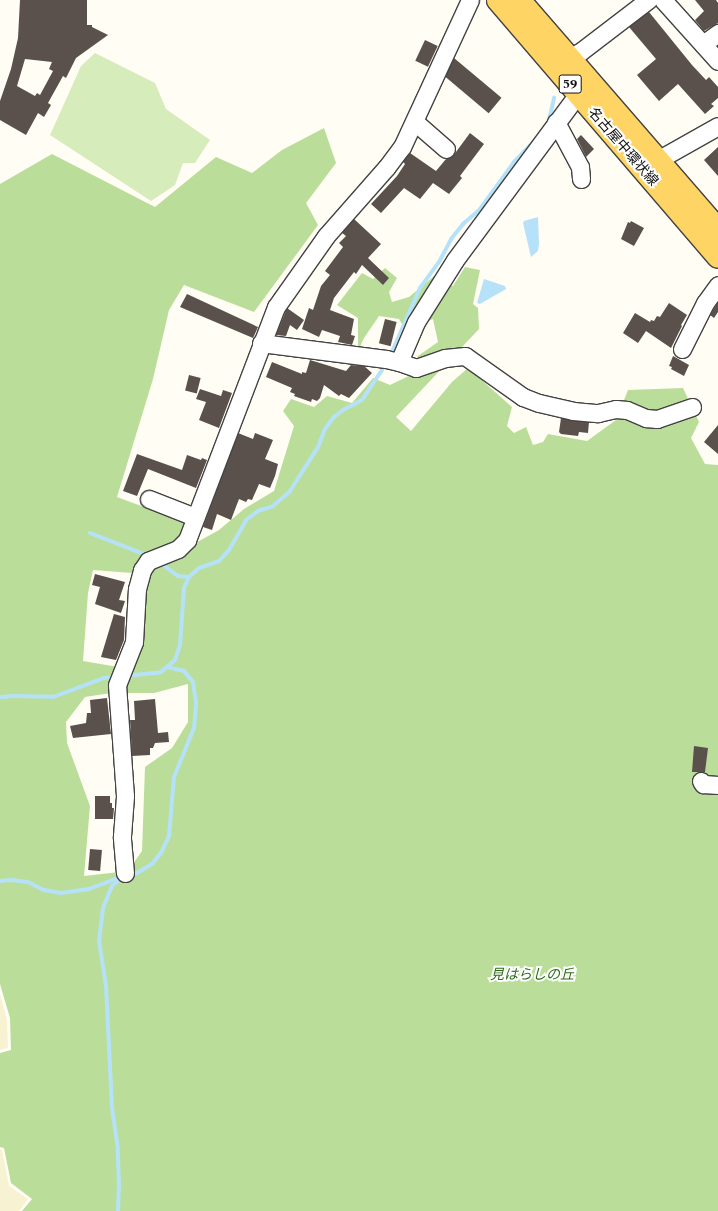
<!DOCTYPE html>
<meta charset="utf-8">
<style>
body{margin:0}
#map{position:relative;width:718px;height:1211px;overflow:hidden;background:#fffdf4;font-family:Spectral,"Noto Sans JP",serif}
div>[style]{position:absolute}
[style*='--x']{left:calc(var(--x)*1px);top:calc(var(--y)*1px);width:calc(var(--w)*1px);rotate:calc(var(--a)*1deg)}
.farmland>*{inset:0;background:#f7f3d2}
.green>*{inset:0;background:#d6ecba}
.forest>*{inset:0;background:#bade99}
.water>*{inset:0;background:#b6e2f9}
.stream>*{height:4px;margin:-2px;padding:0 2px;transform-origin:2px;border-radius:2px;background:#b6e2f9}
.building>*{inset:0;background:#5a514c;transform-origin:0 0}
.roads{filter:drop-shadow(1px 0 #434343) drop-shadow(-1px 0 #434343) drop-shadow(0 1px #434343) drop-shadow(0 -1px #434343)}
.minor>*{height:17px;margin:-8.5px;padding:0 8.5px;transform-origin:8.5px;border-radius:8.5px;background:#fff}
.major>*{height:22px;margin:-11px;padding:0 11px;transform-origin:11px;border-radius:11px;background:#fed565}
span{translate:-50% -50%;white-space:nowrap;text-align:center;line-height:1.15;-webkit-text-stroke:4px #fff;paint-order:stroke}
.shield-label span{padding:1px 3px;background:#fff;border:1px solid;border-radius:3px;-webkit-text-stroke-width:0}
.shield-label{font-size:13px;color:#101010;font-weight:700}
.street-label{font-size:14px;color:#101010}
.park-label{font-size:14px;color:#2f6d1c;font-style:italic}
</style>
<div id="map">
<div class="farmland">
<i style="clip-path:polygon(0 994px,7px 1020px,8px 1048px,0 1050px)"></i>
<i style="clip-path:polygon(0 1150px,2px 1150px,9px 1186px,28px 1199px,19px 1211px,0 1211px)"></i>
</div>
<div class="green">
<i style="clip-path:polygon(95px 53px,155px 83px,166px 109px,210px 140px,195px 163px,183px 163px,175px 185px,151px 201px,50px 135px,81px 66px)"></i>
</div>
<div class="forest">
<i style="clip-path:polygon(324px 128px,336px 163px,306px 203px,318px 225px,254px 312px,184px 285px,169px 310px,153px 379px,117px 497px,187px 523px,181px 537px,136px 565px,132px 573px,93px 570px,88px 593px,83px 661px,118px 667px,111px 693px,85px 697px,66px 722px,67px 743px,90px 806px,84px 876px,128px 871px,142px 851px,145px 767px,172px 748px,188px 722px,188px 684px,154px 693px,124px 693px,147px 574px,156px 565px,219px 530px,244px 509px,274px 491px,294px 426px,283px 411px,291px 399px,314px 407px,327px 396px,352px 403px,373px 378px,390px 385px,415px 373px,418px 356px,438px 342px,433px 319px,406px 331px,399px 319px,379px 316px,364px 338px,358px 351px,358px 318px,337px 305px,362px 273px,373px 279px,385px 268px,397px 278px,389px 292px,392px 302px,409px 297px,434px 276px,453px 286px,465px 267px,480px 270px,473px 304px,478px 308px,479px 329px,396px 417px,411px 431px,452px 382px,468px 368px,512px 407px,507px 426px,514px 433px,526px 427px,533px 445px,543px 442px,548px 434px,587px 441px,616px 420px,628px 390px,683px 388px,699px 422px,691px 438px,705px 464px,718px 465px,718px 1211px,22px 1211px,32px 1199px,11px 1183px,4px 1148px,0 1147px,0 1053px,11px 1050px,10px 1018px,0 984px,0 184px,52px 154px,155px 207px,216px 157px,252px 173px,282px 150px)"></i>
</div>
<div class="water">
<i style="clip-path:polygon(538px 217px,539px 244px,538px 251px,531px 257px,523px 223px,524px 221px)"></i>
<i style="clip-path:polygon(484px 279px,505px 286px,506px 289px,480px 304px,477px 303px)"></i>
</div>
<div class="stream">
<i style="--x:549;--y:120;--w:23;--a:-77"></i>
<i style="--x:392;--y:352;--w:70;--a:-66.4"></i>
<i style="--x:420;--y:288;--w:32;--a:-54"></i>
<i style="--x:439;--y:262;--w:26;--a:-62"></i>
<i style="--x:451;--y:239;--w:19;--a:-51"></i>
<i style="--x:463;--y:224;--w:23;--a:-41"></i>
<i style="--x:480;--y:209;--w:58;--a:-54.1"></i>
<i style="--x:514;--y:162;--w:28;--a:-46"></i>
<i style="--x:90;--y:533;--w:63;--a:21.3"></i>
<i style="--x:158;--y:561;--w:25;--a:37"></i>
<i style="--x:178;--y:576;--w:11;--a:5"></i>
<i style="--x:125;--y:676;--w:36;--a:-6"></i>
<i style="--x:161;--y:672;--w:18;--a:-41"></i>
<i style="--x:175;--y:660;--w:16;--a:-72"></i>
<i style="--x:180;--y:645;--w:57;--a:-86"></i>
<i style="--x:184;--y:588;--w:12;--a:-66"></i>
<i style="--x:189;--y:577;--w:13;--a:-42"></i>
<i style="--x:199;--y:568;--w:21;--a:-19"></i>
<i style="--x:219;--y:561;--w:15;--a:-48"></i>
<i style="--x:229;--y:550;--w:34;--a:-60"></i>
<i style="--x:246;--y:520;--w:15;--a:-37"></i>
<i style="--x:258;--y:511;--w:16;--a:-18"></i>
<i style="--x:273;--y:506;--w:23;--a:-41"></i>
<i style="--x:290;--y:491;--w:52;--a:-57.5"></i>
<i style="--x:318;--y:447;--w:19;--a:-69"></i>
<i style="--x:325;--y:429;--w:15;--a:-53"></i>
<i style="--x:334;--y:417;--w:11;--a:-38"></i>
<i style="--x:343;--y:410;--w:21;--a:-28"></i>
<i style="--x:362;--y:400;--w:43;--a:-56.3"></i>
<i style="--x:1;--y:697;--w:13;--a:-4"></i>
<i style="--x:14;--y:696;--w:39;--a:1"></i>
<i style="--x:53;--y:697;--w:54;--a:-20.4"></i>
<i style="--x:104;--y:678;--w:11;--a:-5"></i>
<i style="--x:130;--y:875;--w:7;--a:-16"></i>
<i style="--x:137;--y:873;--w:17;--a:-31"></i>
<i style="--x:152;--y:864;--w:14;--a:-51"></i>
<i style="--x:161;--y:853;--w:19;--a:-65"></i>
<i style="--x:169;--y:836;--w:59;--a:-85.2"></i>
<i style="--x:174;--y:777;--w:53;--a:-67.8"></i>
<i style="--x:194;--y:728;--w:25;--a:-85"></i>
<i style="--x:196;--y:703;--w:21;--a:-98"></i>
<i style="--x:193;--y:682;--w:14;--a:-129"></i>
<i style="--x:184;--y:671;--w:17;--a:-167"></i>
<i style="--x:0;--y:881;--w:11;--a:-5"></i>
<i style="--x:11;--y:880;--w:17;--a:7"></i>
<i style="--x:28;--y:882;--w:18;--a:27"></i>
<i style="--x:44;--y:890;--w:17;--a:10"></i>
<i style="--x:61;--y:893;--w:28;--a:-8"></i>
<i style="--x:89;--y:889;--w:36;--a:-21"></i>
<i style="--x:118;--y:1211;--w:24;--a:-88"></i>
<i style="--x:119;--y:1187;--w:38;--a:-92"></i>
<i style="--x:118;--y:1149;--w:41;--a:-98.3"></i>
<i style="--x:112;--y:1108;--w:122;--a:-92.8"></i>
<i style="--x:106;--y:986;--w:46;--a:-98.8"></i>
<i style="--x:99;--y:941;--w:33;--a:-83"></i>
<i style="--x:103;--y:908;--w:24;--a:-68"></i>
<i style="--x:112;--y:886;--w:11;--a:-41"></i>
</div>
<div class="building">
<i style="clip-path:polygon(evenodd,20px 0,87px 0,87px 25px,92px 25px,92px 27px,108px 35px,76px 58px,66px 78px,63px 76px,48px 103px,51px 105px,44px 117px,38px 113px,26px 135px,0 120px,0 101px,11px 69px,18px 38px,20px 0,25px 59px,52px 62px,49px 69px,53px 71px,40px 95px,37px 93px,35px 96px,17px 86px,25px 59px)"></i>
<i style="clip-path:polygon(695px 0,716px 0,718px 3px,718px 23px,704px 31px,695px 20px,704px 11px)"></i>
<i style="clip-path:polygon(649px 12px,692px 65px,706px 80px,709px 77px,718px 87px,718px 98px,711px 104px,714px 106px,705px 114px,678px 84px,659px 101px,637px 75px,656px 59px,629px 27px)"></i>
<i style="left:425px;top:40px;width:14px;height:23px;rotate:25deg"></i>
<i style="left:454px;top:58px;width:62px;height:20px;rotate:40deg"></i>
<i style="clip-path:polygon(470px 133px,484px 144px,460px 176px,462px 178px,449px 194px,433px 183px,420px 199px,404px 188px,381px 213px,371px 204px,397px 176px,405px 164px,403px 162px,410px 153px,436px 171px,446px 159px,453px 156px)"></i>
<i style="clip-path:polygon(581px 135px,594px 149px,586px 157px,577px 139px)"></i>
<i style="clip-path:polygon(718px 147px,718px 176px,704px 160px)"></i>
<i style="clip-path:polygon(354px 219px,381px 244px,368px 258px,389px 278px,383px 285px,362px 265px,356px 274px,354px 272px,334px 298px,330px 310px,354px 319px,351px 335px,355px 336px,352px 345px,338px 342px,340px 336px,322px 330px,319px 337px,302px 329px,309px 308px,313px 310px,321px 286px,330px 275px,325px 271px,343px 247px,339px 243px,346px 236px,342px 233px)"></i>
<i style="clip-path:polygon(631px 221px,644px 228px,634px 246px,621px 239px,628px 222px,630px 223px)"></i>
<i style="clip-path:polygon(187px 294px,258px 327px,254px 336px,253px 338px,180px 307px)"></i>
<i style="clip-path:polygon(718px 302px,718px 312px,714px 318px,710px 315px)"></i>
<i style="clip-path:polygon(669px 303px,687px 315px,681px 325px,682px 326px,671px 348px,646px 331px,638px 343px,623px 333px,635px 313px,650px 322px,651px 320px,654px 321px,657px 316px,660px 317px)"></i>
<i style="clip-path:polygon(287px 308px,304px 320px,297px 330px,290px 325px,286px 336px,276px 335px)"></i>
<i style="left:385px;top:319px;width:12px;height:25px;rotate:14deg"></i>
<i style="clip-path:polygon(673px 356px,689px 365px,684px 376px,671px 369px,672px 367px,669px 366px)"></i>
<i style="clip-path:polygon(310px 360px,346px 371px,351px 365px,364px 366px,372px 373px,349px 398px,341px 394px,339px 396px,324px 385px,320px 398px,317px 401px,312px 399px,311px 402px,294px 396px,295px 394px,290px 392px,292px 388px,266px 377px,272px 362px,302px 374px,302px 372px,306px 373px)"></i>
<i style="left:189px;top:375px;width:12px;height:16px;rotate:14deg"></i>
<i style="clip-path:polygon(200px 389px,221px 396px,223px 390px,232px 393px,219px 428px,199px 420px,206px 402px,196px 399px)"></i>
<i style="clip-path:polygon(561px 418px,589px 422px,588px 433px,579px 432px,578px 436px,561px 434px,559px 432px)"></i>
<i style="clip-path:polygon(718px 425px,718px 454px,704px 442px)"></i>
<i style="clip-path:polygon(238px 433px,253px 439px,255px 433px,273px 440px,265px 459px,278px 464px,275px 476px,270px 488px,259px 484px,252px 500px,248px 499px,246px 502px,239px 499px,231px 520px,217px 514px,212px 530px,203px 527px)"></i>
<i style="clip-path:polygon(137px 454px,182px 470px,187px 455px,201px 460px,202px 458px,207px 460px,196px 488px,148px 469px,137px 496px,123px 491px)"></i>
<i style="clip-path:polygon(95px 574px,125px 582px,119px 600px,125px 601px,121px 613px,95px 604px,100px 587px,92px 585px)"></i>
<i style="clip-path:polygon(114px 614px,125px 617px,124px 640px,116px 660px,101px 657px)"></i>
<i style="clip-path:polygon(107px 698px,111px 734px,73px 738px,70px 726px,86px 723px,87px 713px,91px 713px,90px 700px)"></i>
<i style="clip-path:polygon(155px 699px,158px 733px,168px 732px,169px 742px,155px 743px,153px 748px,150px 748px,150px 755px,132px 756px,130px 720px,135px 720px,134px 701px)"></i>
<i style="clip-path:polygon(694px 746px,708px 748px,705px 772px,692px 772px)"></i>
<i style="clip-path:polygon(95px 796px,110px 796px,110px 803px,112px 803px,112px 808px,114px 808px,113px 819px,95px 819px)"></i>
<i style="left:90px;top:849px;width:12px;height:21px;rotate:5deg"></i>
</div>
<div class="roads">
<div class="minor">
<i style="--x:663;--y:0;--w:82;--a:48"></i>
<i style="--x:703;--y:44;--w:19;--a:-36"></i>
<i style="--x:569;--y:58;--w:13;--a:-29"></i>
<i style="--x:580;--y:52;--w:86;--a:-37.4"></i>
<i style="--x:415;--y:122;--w:41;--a:41.1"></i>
<i style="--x:556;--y:122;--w:51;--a:61.9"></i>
<i style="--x:580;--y:167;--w:12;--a:85"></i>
<i style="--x:647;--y:166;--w:81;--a:-29.4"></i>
<i style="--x:261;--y:343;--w:126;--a:7.3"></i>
<i style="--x:386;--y:359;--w:13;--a:13"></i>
<i style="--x:399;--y:362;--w:43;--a:-67"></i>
<i style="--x:416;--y:322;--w:73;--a:-57.8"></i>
<i style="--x:455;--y:260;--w:207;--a:-53.5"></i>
<i style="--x:682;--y:349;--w:51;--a:-63.4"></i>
<i style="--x:705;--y:303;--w:22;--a:-54"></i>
<i style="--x:399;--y:362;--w:18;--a:19"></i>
<i style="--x:416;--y:368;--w:31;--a:-19"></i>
<i style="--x:445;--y:358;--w:20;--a:-6"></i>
<i style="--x:465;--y:356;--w:71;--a:35.3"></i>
<i style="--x:523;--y:397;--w:17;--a:21"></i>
<i style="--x:539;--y:403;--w:35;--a:13"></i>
<i style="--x:573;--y:411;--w:25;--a:5"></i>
<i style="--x:598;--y:413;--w:18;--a:-13"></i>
<i style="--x:616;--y:409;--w:11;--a:5"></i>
<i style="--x:627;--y:410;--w:21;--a:23"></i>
<i style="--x:646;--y:418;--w:11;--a:5"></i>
<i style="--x:657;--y:419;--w:37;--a:-19"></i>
<i style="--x:149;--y:499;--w:49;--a:21.4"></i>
<i style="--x:701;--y:781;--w:4;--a:56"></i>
<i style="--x:703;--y:784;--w:15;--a:4"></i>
<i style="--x:125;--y:873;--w:37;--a:-95"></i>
<i style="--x:122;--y:836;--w:40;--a:-85.7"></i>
<i style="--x:125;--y:796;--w:111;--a:-94.1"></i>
<i style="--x:117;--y:685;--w:46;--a:-68.4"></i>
<i style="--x:134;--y:642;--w:53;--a:-86.8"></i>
<i style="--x:137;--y:589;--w:20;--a:-75"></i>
<i style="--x:142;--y:570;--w:11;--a:-56"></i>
<i style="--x:148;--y:561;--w:32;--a:-22"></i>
<i style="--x:178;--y:549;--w:13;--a:-45"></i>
<i style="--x:187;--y:540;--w:249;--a:-69.1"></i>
<i style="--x:276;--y:307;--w:87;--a:-54.8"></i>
<i style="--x:326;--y:236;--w:91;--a:-48.6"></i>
<i style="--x:386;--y:168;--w:26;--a:-53"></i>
<i style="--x:402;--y:147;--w:162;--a:-65.2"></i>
</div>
<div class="major">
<i style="--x:498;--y:0;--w:338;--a:49.4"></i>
<i style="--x:519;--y:0;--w:304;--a:49.1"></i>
</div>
</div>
<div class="shield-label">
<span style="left:570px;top:84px">59</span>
</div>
<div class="street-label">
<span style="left:623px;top:147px;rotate:49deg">名古屋中環状線</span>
</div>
<div class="park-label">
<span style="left:532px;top:975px">見はらしの丘</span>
</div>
</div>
